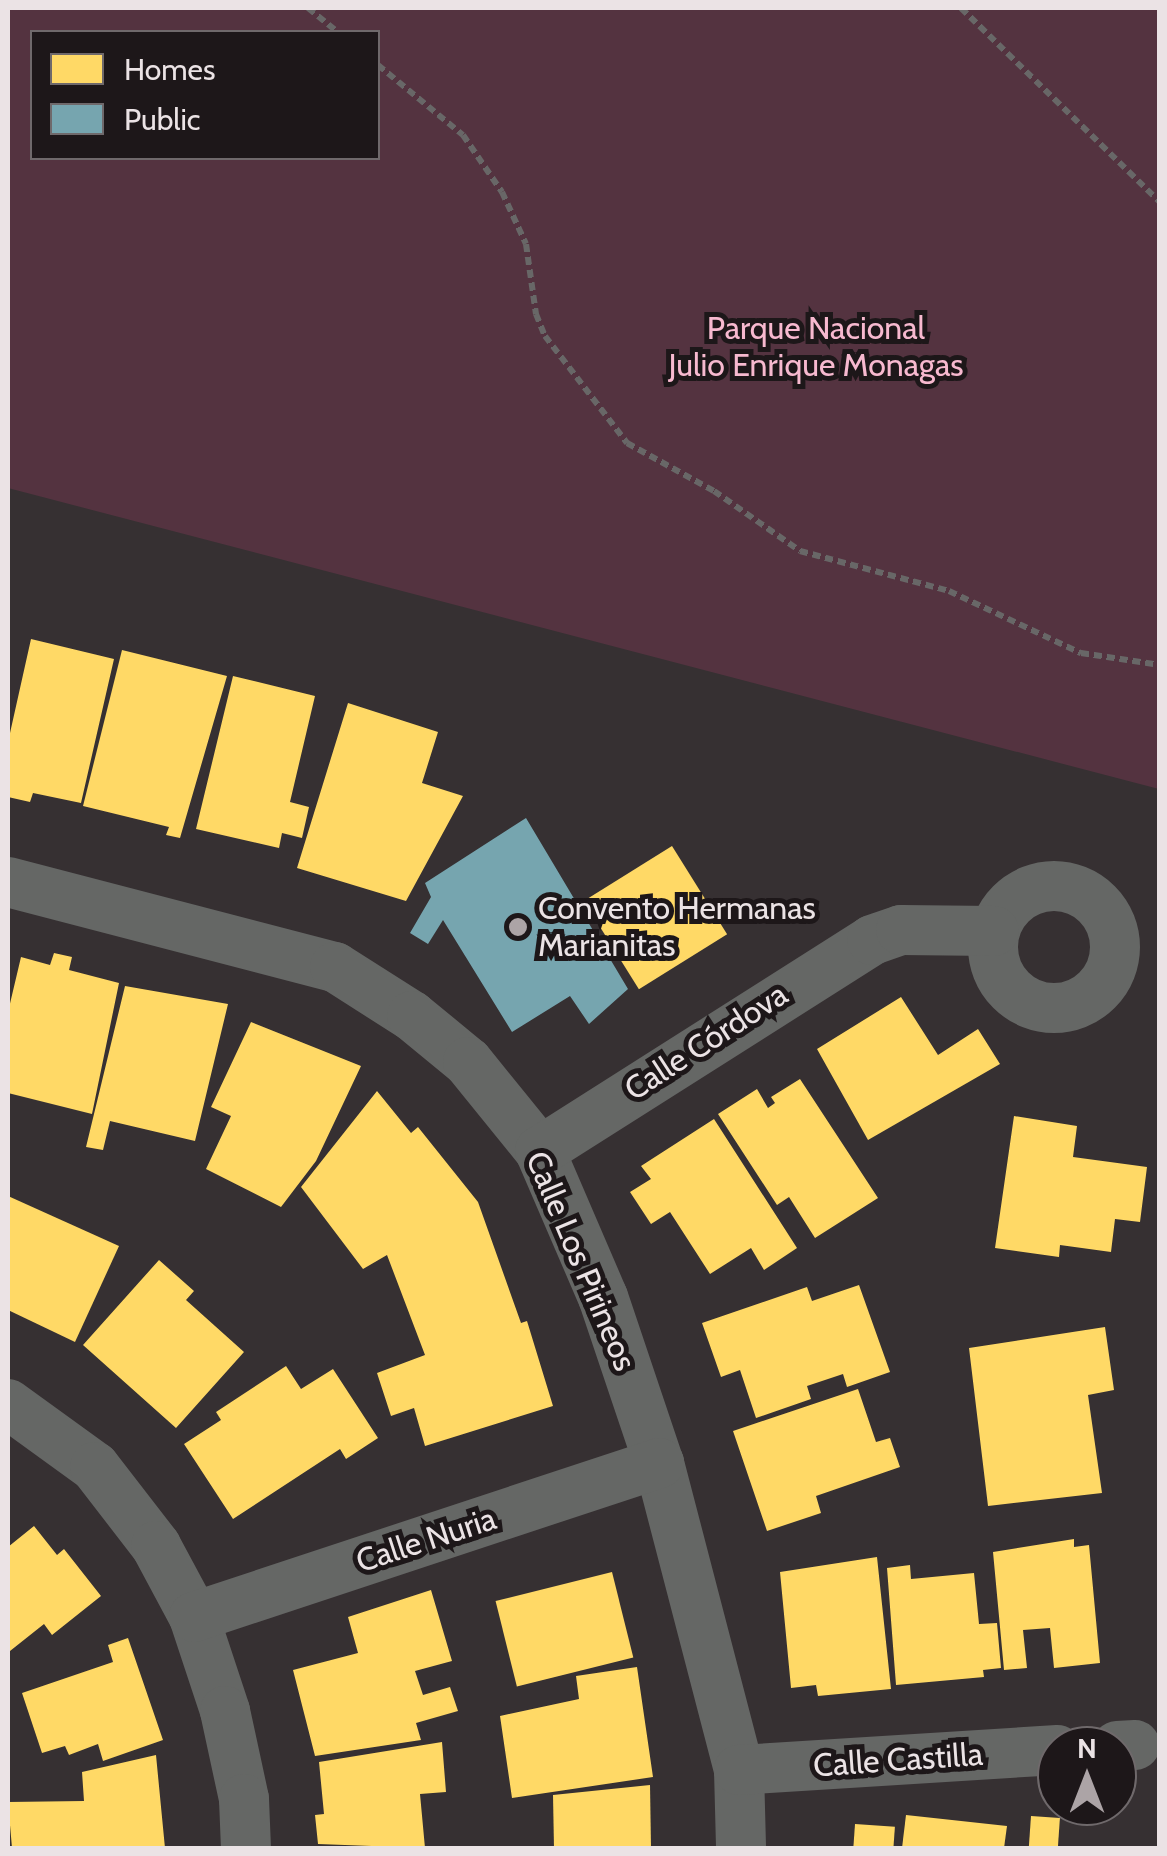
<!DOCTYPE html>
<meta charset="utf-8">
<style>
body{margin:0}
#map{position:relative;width:1167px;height:1856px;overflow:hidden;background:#363032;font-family:Cabin,sans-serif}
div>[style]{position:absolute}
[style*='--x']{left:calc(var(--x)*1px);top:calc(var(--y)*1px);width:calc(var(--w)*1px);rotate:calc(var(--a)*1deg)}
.green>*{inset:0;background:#543340}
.homes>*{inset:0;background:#ffd966;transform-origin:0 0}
.public>*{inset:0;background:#76a5af}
.path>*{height:6px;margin-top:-3px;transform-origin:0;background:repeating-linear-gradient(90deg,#686767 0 8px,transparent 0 13px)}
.minor>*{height:50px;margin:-25px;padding:0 25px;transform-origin:25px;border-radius:25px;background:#656765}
.minor>.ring{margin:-25px;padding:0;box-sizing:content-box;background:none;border:50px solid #656765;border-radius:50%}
.dots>*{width:28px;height:28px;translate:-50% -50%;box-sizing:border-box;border:5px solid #1d1719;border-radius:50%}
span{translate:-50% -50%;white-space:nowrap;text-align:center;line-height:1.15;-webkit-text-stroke:10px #1d1719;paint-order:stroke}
.park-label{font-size:32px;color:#f7b9cf}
.poi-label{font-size:32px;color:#ebe3e5}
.left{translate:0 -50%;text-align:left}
.street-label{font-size:32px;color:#ebe3e5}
.frame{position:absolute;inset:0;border:10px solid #ebe3e5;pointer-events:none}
.legend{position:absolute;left:30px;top:30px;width:350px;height:130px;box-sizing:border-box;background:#1d1719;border:2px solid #6f696b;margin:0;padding:12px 18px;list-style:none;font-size:30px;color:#ebe3e5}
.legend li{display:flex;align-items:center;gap:20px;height:50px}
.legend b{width:50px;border:2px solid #6f696b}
.north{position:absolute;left:1037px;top:1726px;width:100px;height:100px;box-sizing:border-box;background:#1d1719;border:2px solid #6f696b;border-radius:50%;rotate:0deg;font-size:28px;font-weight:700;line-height:40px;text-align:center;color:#ebe3e5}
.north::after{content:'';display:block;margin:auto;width:35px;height:45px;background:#aca4a6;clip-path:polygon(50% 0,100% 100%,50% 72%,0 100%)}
</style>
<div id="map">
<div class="green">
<i style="clip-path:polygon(evenodd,8px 8px,1159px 8px,1159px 789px,8px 488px,8px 8px,32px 32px,378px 32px,378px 158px,32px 158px,32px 32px)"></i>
</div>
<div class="homes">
<i style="clip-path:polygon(31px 639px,114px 659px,81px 803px,33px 793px,30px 802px,8px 797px,8px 742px)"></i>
<i style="clip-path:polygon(122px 650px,227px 676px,180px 838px,166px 835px,169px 827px,83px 806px)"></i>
<i style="clip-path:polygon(233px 676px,315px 696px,290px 802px,309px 807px,302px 838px,282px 833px,279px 848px,196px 829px)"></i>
<i style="clip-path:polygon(348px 703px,438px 732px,422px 783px,463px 796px,406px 901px,297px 868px)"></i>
<i style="left:672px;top:846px;width:104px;height:104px;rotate:58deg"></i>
<i style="clip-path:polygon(54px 953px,72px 957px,69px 970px,119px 983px,92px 1114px,8px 1093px,8px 1012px,21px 957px,50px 965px)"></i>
<i style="clip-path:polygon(125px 986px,228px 1004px,195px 1141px,110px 1121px,103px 1150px,86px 1147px)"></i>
<i style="clip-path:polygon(901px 997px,938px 1055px,978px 1029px,1000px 1064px,868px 1140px,817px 1049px)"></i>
<i style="clip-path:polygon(251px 1022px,361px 1066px,316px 1161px,281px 1207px,206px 1169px,231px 1116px,211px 1107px)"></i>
<i style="clip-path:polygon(800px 1079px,878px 1198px,815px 1238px,789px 1197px,777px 1205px,718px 1114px,757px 1089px,768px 1108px,775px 1103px,771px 1097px)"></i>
<i style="clip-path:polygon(377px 1091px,411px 1133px,418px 1127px,478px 1202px,521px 1323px,527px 1321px,553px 1406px,425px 1446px,414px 1408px,391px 1416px,377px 1373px,425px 1355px,387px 1255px,363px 1269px,301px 1187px)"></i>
<i style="clip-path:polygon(1014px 1116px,1077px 1126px,1073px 1157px,1147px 1167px,1140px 1222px,1115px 1219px,1111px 1252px,1060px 1245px,1059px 1257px,995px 1248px)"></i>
<i style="clip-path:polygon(714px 1119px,797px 1248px,764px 1270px,751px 1248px,710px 1274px,670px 1212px,651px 1224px,630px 1192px,651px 1179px,641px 1166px)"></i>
<i style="clip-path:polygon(8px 1196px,119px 1246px,75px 1342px,8px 1310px)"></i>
<i style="clip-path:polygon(159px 1260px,194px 1291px,186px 1300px,244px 1352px,176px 1428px,83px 1345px)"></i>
<i style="clip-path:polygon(859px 1285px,890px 1372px,847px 1387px,843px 1374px,807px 1386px,811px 1399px,756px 1418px,740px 1370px,721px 1377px,702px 1323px,807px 1287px,812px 1301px)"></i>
<i style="clip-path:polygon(1105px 1327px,1114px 1390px,1088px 1395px,1102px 1493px,988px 1506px,969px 1348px)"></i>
<i style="clip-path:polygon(286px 1366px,301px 1389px,333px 1369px,378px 1438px,346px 1459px,340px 1449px,233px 1519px,184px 1444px,221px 1420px,216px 1412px)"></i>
<i style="clip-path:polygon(858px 1389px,876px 1442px,890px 1438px,900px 1467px,816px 1496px,821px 1513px,767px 1531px,733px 1431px)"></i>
<i style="clip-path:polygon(34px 1526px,57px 1555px,64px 1549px,101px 1596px,52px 1635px,44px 1624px,10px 1651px,8px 1547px)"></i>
<i style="clip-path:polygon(1074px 1539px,1074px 1547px,1089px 1545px,1100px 1663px,1054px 1668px,1050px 1628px,1023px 1630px,1027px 1668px,1004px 1670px,993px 1552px)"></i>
<i style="clip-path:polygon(877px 1557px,891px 1689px,818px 1696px,816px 1685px,791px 1688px,780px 1572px)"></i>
<i style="clip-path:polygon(910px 1565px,911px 1579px,974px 1573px,979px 1624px,997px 1623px,1001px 1668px,983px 1670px,984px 1677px,896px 1685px,887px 1568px)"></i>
<i style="left:612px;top:1572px;width:88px;height:120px;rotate:76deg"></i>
<i style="clip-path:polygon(431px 1590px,452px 1661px,415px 1671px,423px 1695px,450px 1687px,458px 1711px,416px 1723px,421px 1740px,315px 1756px,293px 1670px,358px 1653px,348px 1617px)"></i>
<i style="clip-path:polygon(128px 1638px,163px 1740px,103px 1761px,98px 1744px,69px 1755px,65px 1746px,42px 1753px,22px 1693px,113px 1662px,108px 1645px)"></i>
<i style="clip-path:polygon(637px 1667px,653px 1777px,512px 1798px,500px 1716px,579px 1699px,576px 1676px)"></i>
<i style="clip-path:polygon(442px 1742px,446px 1792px,420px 1794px,425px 1848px,318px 1844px,315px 1815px,324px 1814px,319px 1762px)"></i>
<i style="clip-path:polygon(156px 1755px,165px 1848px,12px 1848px,8px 1802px,84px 1801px,82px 1772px)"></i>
<i style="clip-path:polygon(650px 1785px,651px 1848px,554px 1848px,553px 1795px)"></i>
<i style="clip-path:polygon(906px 1815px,1007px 1826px,1004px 1848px,902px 1848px)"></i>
<i style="left:1031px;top:1816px;width:29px;height:32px;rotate:4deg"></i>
<i style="left:855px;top:1824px;width:40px;height:24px;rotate:4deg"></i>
</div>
<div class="public">
<i style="clip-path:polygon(526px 818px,628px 989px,589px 1024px,570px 996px,512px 1032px,443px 920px,428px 944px,410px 933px,431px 897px,425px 883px)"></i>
</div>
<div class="path">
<i style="--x:308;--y:8;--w:38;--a:39"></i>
<i style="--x:961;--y:8;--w:278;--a:44.3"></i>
<i style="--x:378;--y:65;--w:110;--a:39.5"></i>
<i style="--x:463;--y:135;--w:69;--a:55.6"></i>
<i style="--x:502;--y:192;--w:57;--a:65.2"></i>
<i style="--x:526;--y:244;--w:71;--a:81.9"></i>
<i style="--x:536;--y:314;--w:24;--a:68"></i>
<i style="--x:545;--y:336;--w:135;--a:52.5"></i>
<i style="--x:627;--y:443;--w:99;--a:28.9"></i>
<i style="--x:714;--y:491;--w:105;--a:34.9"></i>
<i style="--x:800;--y:551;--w:154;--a:15"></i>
<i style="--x:949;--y:591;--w:146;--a:25.2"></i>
<i style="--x:1081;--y:653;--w:80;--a:8.6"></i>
</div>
<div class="minor">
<i style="--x:8;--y:882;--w:338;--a:14.6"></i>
<i style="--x:335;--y:967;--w:91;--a:32.5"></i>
<i style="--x:412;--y:1016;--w:72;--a:39.4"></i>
<i style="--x:468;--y:1062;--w:114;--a:51"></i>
<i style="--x:540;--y:1151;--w:159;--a:66.7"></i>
<i style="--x:603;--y:1297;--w:175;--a:71.4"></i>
<i style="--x:659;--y:1463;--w:317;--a:75.4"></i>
<i style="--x:739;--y:1770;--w:78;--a:88.5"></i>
<i class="ring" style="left:993px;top:886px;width:72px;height:72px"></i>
<i style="--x:540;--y:1151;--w:393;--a:-32.4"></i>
<i style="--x:872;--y:940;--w:31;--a:-19"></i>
<i style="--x:901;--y:930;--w:93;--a:0.6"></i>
<i style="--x:8;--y:1404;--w:107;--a:35.9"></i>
<i style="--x:95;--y:1467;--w:100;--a:52.3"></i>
<i style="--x:156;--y:1546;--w:81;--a:61.8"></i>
<i style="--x:194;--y:1617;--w:99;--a:71.7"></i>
<i style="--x:225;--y:1711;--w:90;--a:77.8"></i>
<i style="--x:244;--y:1799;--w:49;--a:87.7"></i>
<i style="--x:194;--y:1617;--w:490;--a:-18.3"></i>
<i style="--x:1117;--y:1746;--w:18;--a:-3"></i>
<i style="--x:739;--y:1770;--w:319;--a:-3.6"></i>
</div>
<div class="dots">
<i style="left:518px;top:927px;background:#aca4a6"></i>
</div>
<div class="park-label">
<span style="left:816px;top:347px">Parque Nacional<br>Julio Enrique Monagas</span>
</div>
<div class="poi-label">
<span class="left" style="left:538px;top:927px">Convento Hermanas<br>Marianitas</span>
</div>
<div class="street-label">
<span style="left:706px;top:1042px;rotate:-33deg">Calle Córdova</span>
<span style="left:581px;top:1261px;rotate:67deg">Calle Los Pirineos</span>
<span style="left:426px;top:1540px;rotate:-18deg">Calle Nuria</span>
<span style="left:898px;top:1760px;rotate:-4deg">Calle Castilla</span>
</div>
<div class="frame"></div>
<ul class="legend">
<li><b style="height:28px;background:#ffd966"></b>Homes</li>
<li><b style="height:28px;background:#76a5af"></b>Public</li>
</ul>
<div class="north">N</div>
</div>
